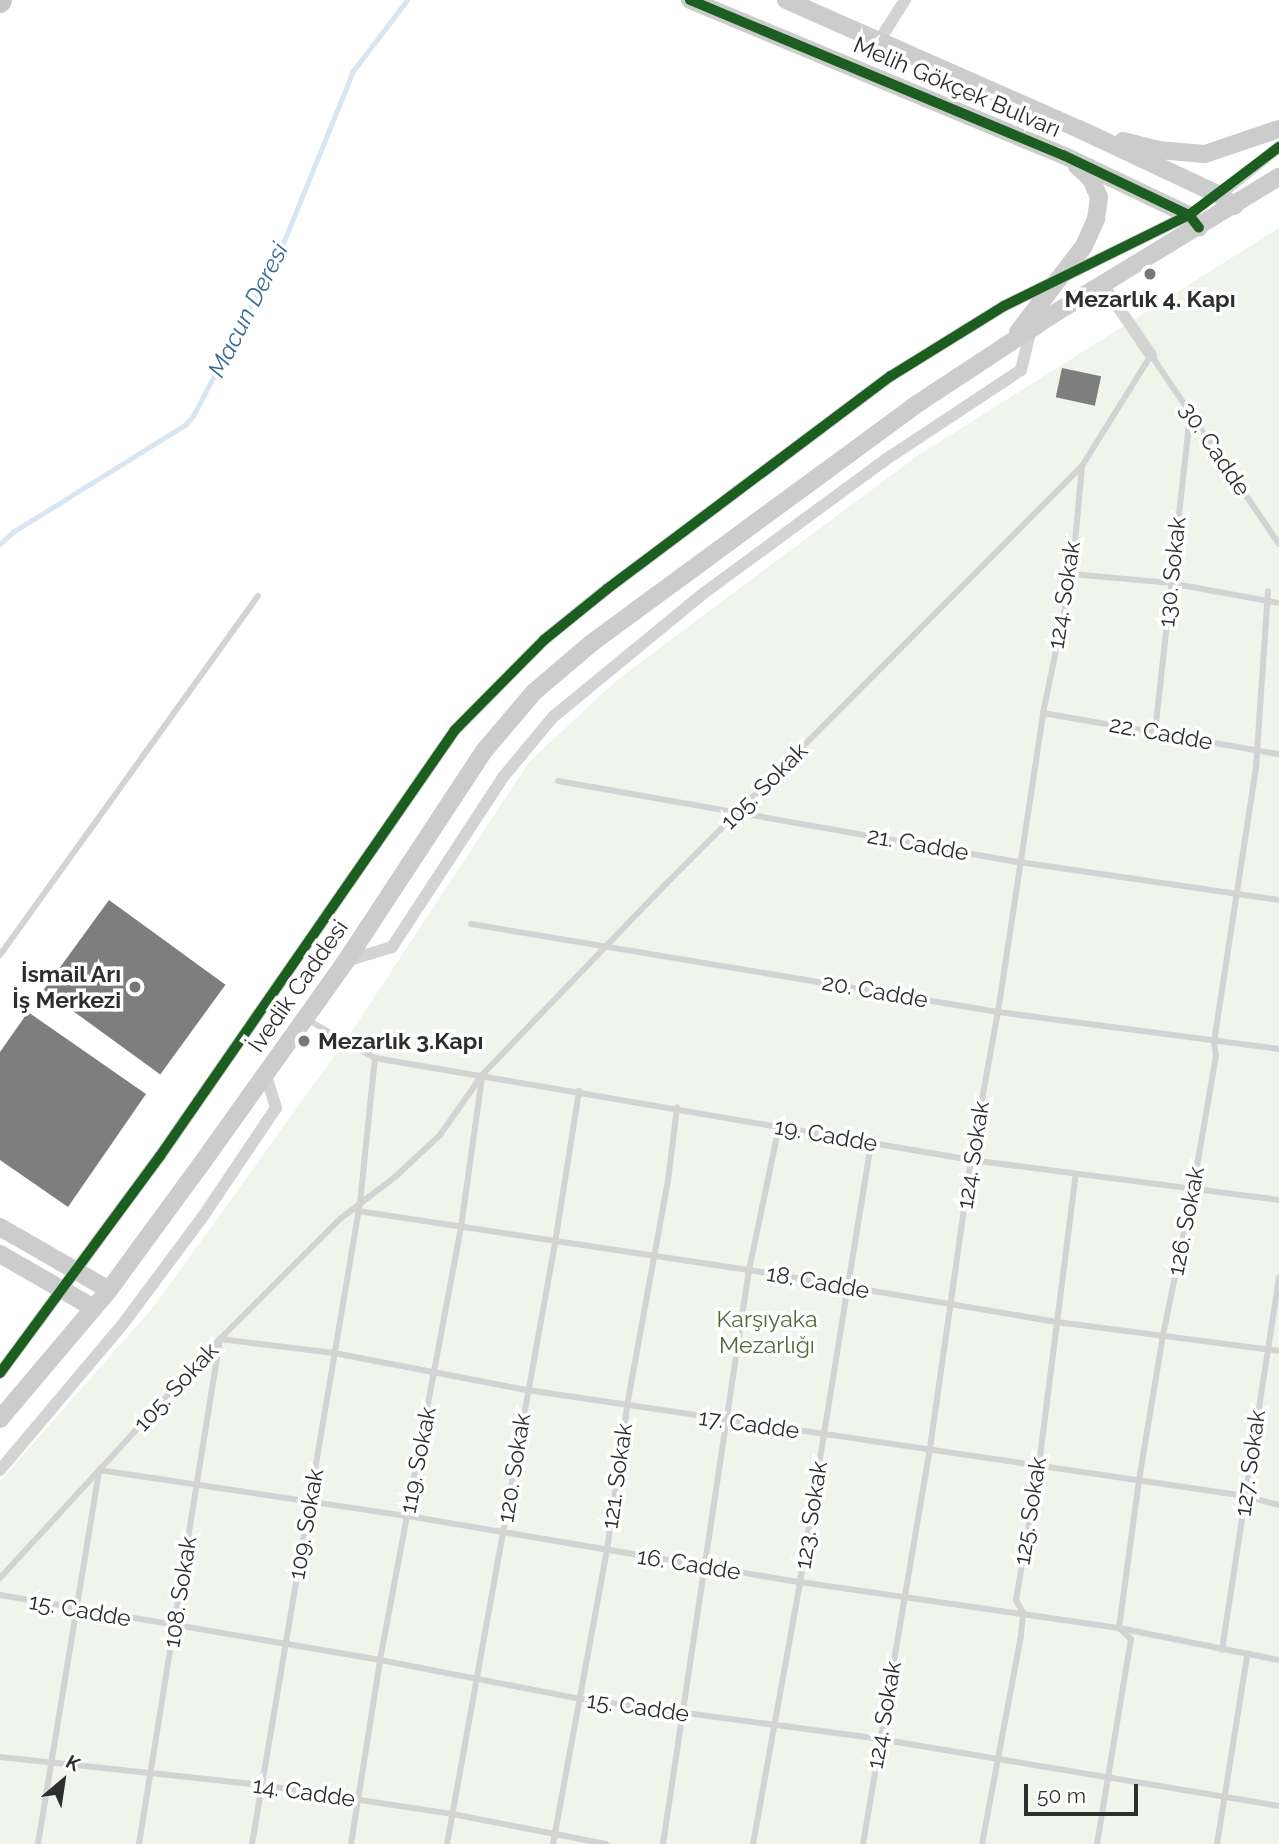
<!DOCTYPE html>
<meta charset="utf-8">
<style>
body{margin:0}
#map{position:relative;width:1279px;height:1844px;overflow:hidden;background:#fff;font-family:Raleway,sans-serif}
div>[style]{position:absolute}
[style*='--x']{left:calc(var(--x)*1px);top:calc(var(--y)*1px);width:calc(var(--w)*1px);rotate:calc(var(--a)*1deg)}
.green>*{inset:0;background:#f0f5eb}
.stream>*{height:4.5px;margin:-2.25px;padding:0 2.25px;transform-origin:2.25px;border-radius:2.25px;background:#d7e6f2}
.building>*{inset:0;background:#7e7e7e;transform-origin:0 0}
.lane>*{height:6px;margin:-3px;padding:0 3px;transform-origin:3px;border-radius:3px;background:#d3d3d3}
.street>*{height:12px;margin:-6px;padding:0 6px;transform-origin:6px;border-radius:6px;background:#d3d3d3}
.secondary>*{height:18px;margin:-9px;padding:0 9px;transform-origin:9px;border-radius:9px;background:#ccc}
.primary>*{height:21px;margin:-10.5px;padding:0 10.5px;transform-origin:10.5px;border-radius:10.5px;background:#c6c6c6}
.cycleway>*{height:10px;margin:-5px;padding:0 5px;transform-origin:5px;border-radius:5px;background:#1b5e20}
.dots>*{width:19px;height:19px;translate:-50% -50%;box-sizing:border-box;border:4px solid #fff;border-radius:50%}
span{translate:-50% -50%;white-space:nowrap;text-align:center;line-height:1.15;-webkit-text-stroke:7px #fff;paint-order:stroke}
.street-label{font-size:23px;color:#2e2e2e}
.poi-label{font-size:23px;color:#2e2e2e;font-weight:700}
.right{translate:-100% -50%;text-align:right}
.left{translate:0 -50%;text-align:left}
.park-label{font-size:23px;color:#4e6b39}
.water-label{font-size:24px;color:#386a93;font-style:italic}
.north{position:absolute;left:28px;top:1746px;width:70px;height:70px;-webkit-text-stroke:5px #fff;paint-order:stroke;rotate:29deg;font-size:19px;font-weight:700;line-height:28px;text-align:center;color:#2e2e2e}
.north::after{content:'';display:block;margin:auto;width:24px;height:32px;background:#2e2e2e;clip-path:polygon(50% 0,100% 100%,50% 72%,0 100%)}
.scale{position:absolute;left:1024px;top:1784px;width:114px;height:32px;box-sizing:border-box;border:4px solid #2e2e2e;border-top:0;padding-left:9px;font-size:21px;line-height:24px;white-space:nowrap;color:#2e2e2e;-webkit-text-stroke:5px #fff;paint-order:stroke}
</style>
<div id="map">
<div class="green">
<i style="clip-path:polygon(1279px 228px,1279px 1844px,0 1844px,0 1481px,155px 1305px,348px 1037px,529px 762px,617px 680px,917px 456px)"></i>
</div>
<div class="stream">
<i style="--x:0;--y:544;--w:18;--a:-43"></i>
<i style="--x:13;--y:532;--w:203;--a:-31.9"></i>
<i style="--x:185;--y:425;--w:12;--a:-48"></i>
<i style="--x:193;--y:416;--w:192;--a:-62.4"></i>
<i style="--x:282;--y:246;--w:189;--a:-67.9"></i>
<i style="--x:353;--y:71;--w:89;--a:-52.7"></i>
</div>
<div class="building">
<i style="left:1062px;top:368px;width:40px;height:30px;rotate:12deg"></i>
<i style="left:109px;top:900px;width:144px;height:111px;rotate:36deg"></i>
<i style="clip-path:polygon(28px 1012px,146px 1094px,68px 1207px,0 1160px,0 1052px)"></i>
</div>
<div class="lane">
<i style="--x:1072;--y:574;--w:98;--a:5.2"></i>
<i style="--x:1170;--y:583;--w:111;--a:10.4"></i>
<i style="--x:1043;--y:713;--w:240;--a:9.9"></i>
<i style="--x:1155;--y:732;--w:321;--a:-83.7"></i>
<i style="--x:558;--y:781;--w:468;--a:10"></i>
<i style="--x:1019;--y:862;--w:263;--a:8.3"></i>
<i style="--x:471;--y:924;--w:534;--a:9.48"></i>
<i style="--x:998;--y:1012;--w:283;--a:7.5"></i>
<i style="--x:0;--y:955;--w:442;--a:-54.3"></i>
<i style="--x:308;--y:1020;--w:77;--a:29.6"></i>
<i style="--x:375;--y:1058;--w:605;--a:9.71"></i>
<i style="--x:971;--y:1160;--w:311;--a:7.4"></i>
<i style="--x:358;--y:1211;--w:395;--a:8.6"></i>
<i style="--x:749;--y:1270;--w:312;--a:9.6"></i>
<i style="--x:1057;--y:1322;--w:224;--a:7.4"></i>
<i style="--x:0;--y:1578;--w:325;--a:-47.4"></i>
<i style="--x:220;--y:1339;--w:170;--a:-45"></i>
<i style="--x:340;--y:1219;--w:69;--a:-37.4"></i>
<i style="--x:395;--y:1177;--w:62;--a:-43"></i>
<i style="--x:440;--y:1135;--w:73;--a:-55"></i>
<i style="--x:482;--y:1075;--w:265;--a:-46.1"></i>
<i style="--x:666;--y:884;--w:590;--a:-45.14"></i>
<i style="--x:1082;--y:466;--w:131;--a:-58.1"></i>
<i style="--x:1151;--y:355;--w:228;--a:55.9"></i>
<i style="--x:0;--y:1595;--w:386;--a:9.7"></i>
<i style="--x:380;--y:1660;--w:205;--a:11"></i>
<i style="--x:581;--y:1699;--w:301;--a:7.6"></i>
<i style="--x:879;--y:1739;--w:406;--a:9.5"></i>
<i style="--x:1222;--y:1650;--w:377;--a:-81.3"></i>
<i style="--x:0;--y:1757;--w:262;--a:6.1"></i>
<i style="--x:261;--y:1785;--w:193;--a:8.6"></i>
<i style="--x:452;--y:1814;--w:157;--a:11"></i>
<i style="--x:38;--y:1844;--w:379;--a:-80.7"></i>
<i style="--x:99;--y:1470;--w:312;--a:8.5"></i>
<i style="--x:408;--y:1516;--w:398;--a:9.6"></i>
<i style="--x:800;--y:1582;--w:322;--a:8.2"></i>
<i style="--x:1119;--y:1628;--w:163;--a:11.3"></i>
<i style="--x:139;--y:1844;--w:511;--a:-80.89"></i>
<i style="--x:220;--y:1339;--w:115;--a:7"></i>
<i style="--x:334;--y:1353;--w:197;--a:10.9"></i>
<i style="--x:527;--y:1390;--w:726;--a:8.4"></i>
<i style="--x:1245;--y:1496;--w:35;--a:15"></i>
<i style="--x:252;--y:1844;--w:650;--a:-80.44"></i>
<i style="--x:360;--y:1203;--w:146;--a:-84.1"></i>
<i style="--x:351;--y:1844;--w:186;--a:-81"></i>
<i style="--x:380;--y:1660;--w:441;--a:-79.4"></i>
<i style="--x:461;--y:1227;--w:151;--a:-82"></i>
<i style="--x:447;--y:1844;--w:611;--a:-79.81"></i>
<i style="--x:555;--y:1243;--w:154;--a:-81"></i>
<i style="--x:553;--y:1844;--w:298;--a:-79.6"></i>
<i style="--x:607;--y:1551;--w:146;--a:-82.1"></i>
<i style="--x:627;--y:1406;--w:229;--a:-79.7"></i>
<i style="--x:668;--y:1181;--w:74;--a:-83"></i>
<i style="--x:663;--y:1844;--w:580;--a:-81.48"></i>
<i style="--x:749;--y:1270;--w:147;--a:-78.2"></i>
<i style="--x:753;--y:1844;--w:266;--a:-79.8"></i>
<i style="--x:800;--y:1582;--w:444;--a:-80.8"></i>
<i style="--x:863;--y:1844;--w:402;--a:-80.4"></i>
<i style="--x:930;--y:1448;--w:291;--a:-81.9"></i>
<i style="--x:971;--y:1160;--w:150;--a:-79.7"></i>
<i style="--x:998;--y:1012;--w:302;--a:-81.4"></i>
<i style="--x:1043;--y:713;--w:142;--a:-78.2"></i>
<i style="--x:1072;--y:574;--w:107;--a:-84.7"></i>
<i style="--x:982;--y:1844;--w:212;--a:-79.4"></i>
<i style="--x:1021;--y:1636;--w:23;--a:-85"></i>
<i style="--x:1023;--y:1613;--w:15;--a:-118"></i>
<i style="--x:1016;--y:1600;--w:137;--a:-80.3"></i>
<i style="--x:1039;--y:1465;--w:293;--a:-82.8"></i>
<i style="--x:1097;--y:1844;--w:208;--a:-80.6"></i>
<i style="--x:1131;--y:1639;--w:16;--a:-137"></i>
<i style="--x:1119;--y:1628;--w:149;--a:-82.3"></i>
<i style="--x:1139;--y:1480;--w:147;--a:-80.6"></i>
<i style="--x:1163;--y:1335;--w:149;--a:-78.4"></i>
<i style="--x:1193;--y:1189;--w:135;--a:-80.2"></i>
<i style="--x:1216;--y:1056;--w:14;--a:-98"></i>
<i style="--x:1214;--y:1042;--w:278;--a:-81.3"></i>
<i style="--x:1256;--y:767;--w:176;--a:-86.1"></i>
<i style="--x:1217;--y:1844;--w:190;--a:-80.9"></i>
</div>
<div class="street">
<i style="--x:879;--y:41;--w:49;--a:-57.6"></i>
<i style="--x:1219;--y:195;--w:77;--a:-38.7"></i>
<i style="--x:1103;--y:285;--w:85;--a:55.6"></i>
<i style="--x:346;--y:961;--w:48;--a:-16.9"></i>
<i style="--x:392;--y:947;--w:204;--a:-56.8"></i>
<i style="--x:504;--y:776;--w:77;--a:-50.3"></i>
<i style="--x:553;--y:717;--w:195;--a:-39.4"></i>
<i style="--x:704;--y:593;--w:225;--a:-36.3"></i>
<i style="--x:885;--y:460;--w:163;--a:-33.5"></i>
<i style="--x:1021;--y:370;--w:42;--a:-76.3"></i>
<i style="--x:0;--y:1373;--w:270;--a:-53.6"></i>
<i style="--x:160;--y:1156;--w:518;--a:-55.3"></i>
<i style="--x:455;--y:730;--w:127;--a:-45.3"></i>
<i style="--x:544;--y:640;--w:81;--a:-39"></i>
<i style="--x:607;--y:589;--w:355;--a:-36.9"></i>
<i style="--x:891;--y:376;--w:133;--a:-31.8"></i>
<i style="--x:1004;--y:306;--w:206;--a:-26.2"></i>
<i style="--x:0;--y:1470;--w:191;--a:-49.9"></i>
<i style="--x:123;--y:1324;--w:136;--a:-53.4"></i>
<i style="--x:204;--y:1215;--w:129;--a:-56.1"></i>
<i style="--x:276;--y:1108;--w:34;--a:-107"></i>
</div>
<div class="secondary">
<i style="--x:690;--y:0;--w:404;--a:22.6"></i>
<i style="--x:1063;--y:155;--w:140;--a:25.5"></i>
<i style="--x:1189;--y:215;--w:16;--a:52"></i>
<i style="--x:786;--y:0;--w:320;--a:23.8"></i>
<i style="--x:1079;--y:129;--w:155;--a:25.2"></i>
<i style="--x:1219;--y:195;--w:19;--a:35"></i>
<i style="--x:1123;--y:141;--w:36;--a:14"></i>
<i style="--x:1158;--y:150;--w:47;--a:4.9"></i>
<i style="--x:1205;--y:154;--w:78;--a:-18.7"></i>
<i style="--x:1018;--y:332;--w:108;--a:-52.5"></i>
<i style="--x:1084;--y:246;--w:30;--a:-66"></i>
<i style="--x:1096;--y:219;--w:22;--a:-82"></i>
<i style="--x:1099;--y:197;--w:20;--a:-114"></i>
<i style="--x:1091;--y:179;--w:19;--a:-137"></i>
<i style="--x:0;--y:1227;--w:126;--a:30"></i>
<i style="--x:0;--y:1254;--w:108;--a:29.9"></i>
<i style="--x:0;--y:1419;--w:169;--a:-49.8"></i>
<i style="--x:109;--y:1290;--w:157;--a:-53.8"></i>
<i style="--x:202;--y:1163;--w:248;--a:-54.5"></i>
<i style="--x:346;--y:961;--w:251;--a:-56.7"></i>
<i style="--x:484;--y:751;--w:77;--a:-49.7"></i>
<i style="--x:534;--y:692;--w:77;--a:-40.3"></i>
<i style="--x:593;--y:642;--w:395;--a:-36.3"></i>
<i style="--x:911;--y:408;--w:173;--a:-33.4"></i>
<i style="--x:1055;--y:313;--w:262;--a:-31.3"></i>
</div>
<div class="primary">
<i style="--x:0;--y:2;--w:2;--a:-63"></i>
</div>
<div class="cycleway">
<i style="--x:690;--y:0;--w:404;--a:22.6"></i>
<i style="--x:1063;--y:155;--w:140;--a:25.5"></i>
<i style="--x:1189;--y:215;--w:16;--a:52"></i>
<i style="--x:0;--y:1373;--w:270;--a:-53.6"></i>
<i style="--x:160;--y:1156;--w:518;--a:-55.3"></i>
<i style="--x:455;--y:730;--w:127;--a:-45.3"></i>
<i style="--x:544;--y:640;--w:81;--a:-39"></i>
<i style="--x:607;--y:589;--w:355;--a:-36.9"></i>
<i style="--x:891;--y:376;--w:133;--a:-31.8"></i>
<i style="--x:1004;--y:306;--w:206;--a:-26.2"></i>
<i style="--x:1189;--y:215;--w:113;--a:-37.1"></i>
</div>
<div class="dots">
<i style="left:1150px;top:274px;background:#777"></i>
<i style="left:135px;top:987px;background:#777"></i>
<i style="left:304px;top:1041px;background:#777"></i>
</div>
<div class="street-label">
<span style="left:957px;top:87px;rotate:23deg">Melih Gökçek Bulvarı</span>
<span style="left:1215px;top:449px;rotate:56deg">30. Cadde</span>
<span style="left:1172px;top:572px;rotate:-84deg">130. Sokak</span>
<span style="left:1064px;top:595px;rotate:-81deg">124. Sokak</span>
<span style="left:1161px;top:733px;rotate:10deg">22. Cadde</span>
<span style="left:764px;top:786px;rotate:-45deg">105. Sokak</span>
<span style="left:918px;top:844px;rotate:10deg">21. Cadde</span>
<span style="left:298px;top:986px;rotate:-55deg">İvedik Caddesi</span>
<span style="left:875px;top:991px;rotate:10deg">20. Cadde</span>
<span style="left:826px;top:1135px;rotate:10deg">19. Cadde</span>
<span style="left:973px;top:1155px;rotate:-81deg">124. Sokak</span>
<span style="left:1186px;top:1221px;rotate:-79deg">126. Sokak</span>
<span style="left:818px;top:1282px;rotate:10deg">18. Cadde</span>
<span style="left:176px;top:1387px;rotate:-47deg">105. Sokak</span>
<span style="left:749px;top:1424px;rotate:8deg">17. Cadde</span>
<span style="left:418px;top:1460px;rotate:-79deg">119. Sokak</span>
<span style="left:1250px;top:1463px;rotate:-82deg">127. Sokak</span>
<span style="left:514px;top:1468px;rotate:-81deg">120. Sokak</span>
<span style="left:617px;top:1476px;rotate:-82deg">121. Sokak</span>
<span style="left:1030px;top:1511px;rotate:-81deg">125. Sokak</span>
<span style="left:811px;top:1515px;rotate:-81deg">123. Sokak</span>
<span style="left:306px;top:1524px;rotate:-80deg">109. Sokak</span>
<span style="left:689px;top:1564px;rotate:9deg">16. Cadde</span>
<span style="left:180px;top:1592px;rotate:-81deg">108. Sokak</span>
<span style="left:80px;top:1610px;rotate:10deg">15. Cadde</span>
<span style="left:638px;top:1707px;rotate:8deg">15. Cadde</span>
<span style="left:884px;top:1715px;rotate:-80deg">124. Sokak</span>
<span style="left:304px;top:1792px;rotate:8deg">14. Cadde</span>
</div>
<div class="poi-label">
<span style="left:1150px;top:299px">Mezarlık 4. Kapı</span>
<span class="right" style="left:121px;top:987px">İsmail Arı<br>İş Merkezi</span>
<span class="left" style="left:318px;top:1041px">Mezarlık 3.Kapı</span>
</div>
<div class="park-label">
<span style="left:767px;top:1332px">Karşıyaka<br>Mezarlığı</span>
</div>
<div class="water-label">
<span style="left:248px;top:310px;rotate:-63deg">Macun Deresi</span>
</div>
<div class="north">K</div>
<div class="scale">50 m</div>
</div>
